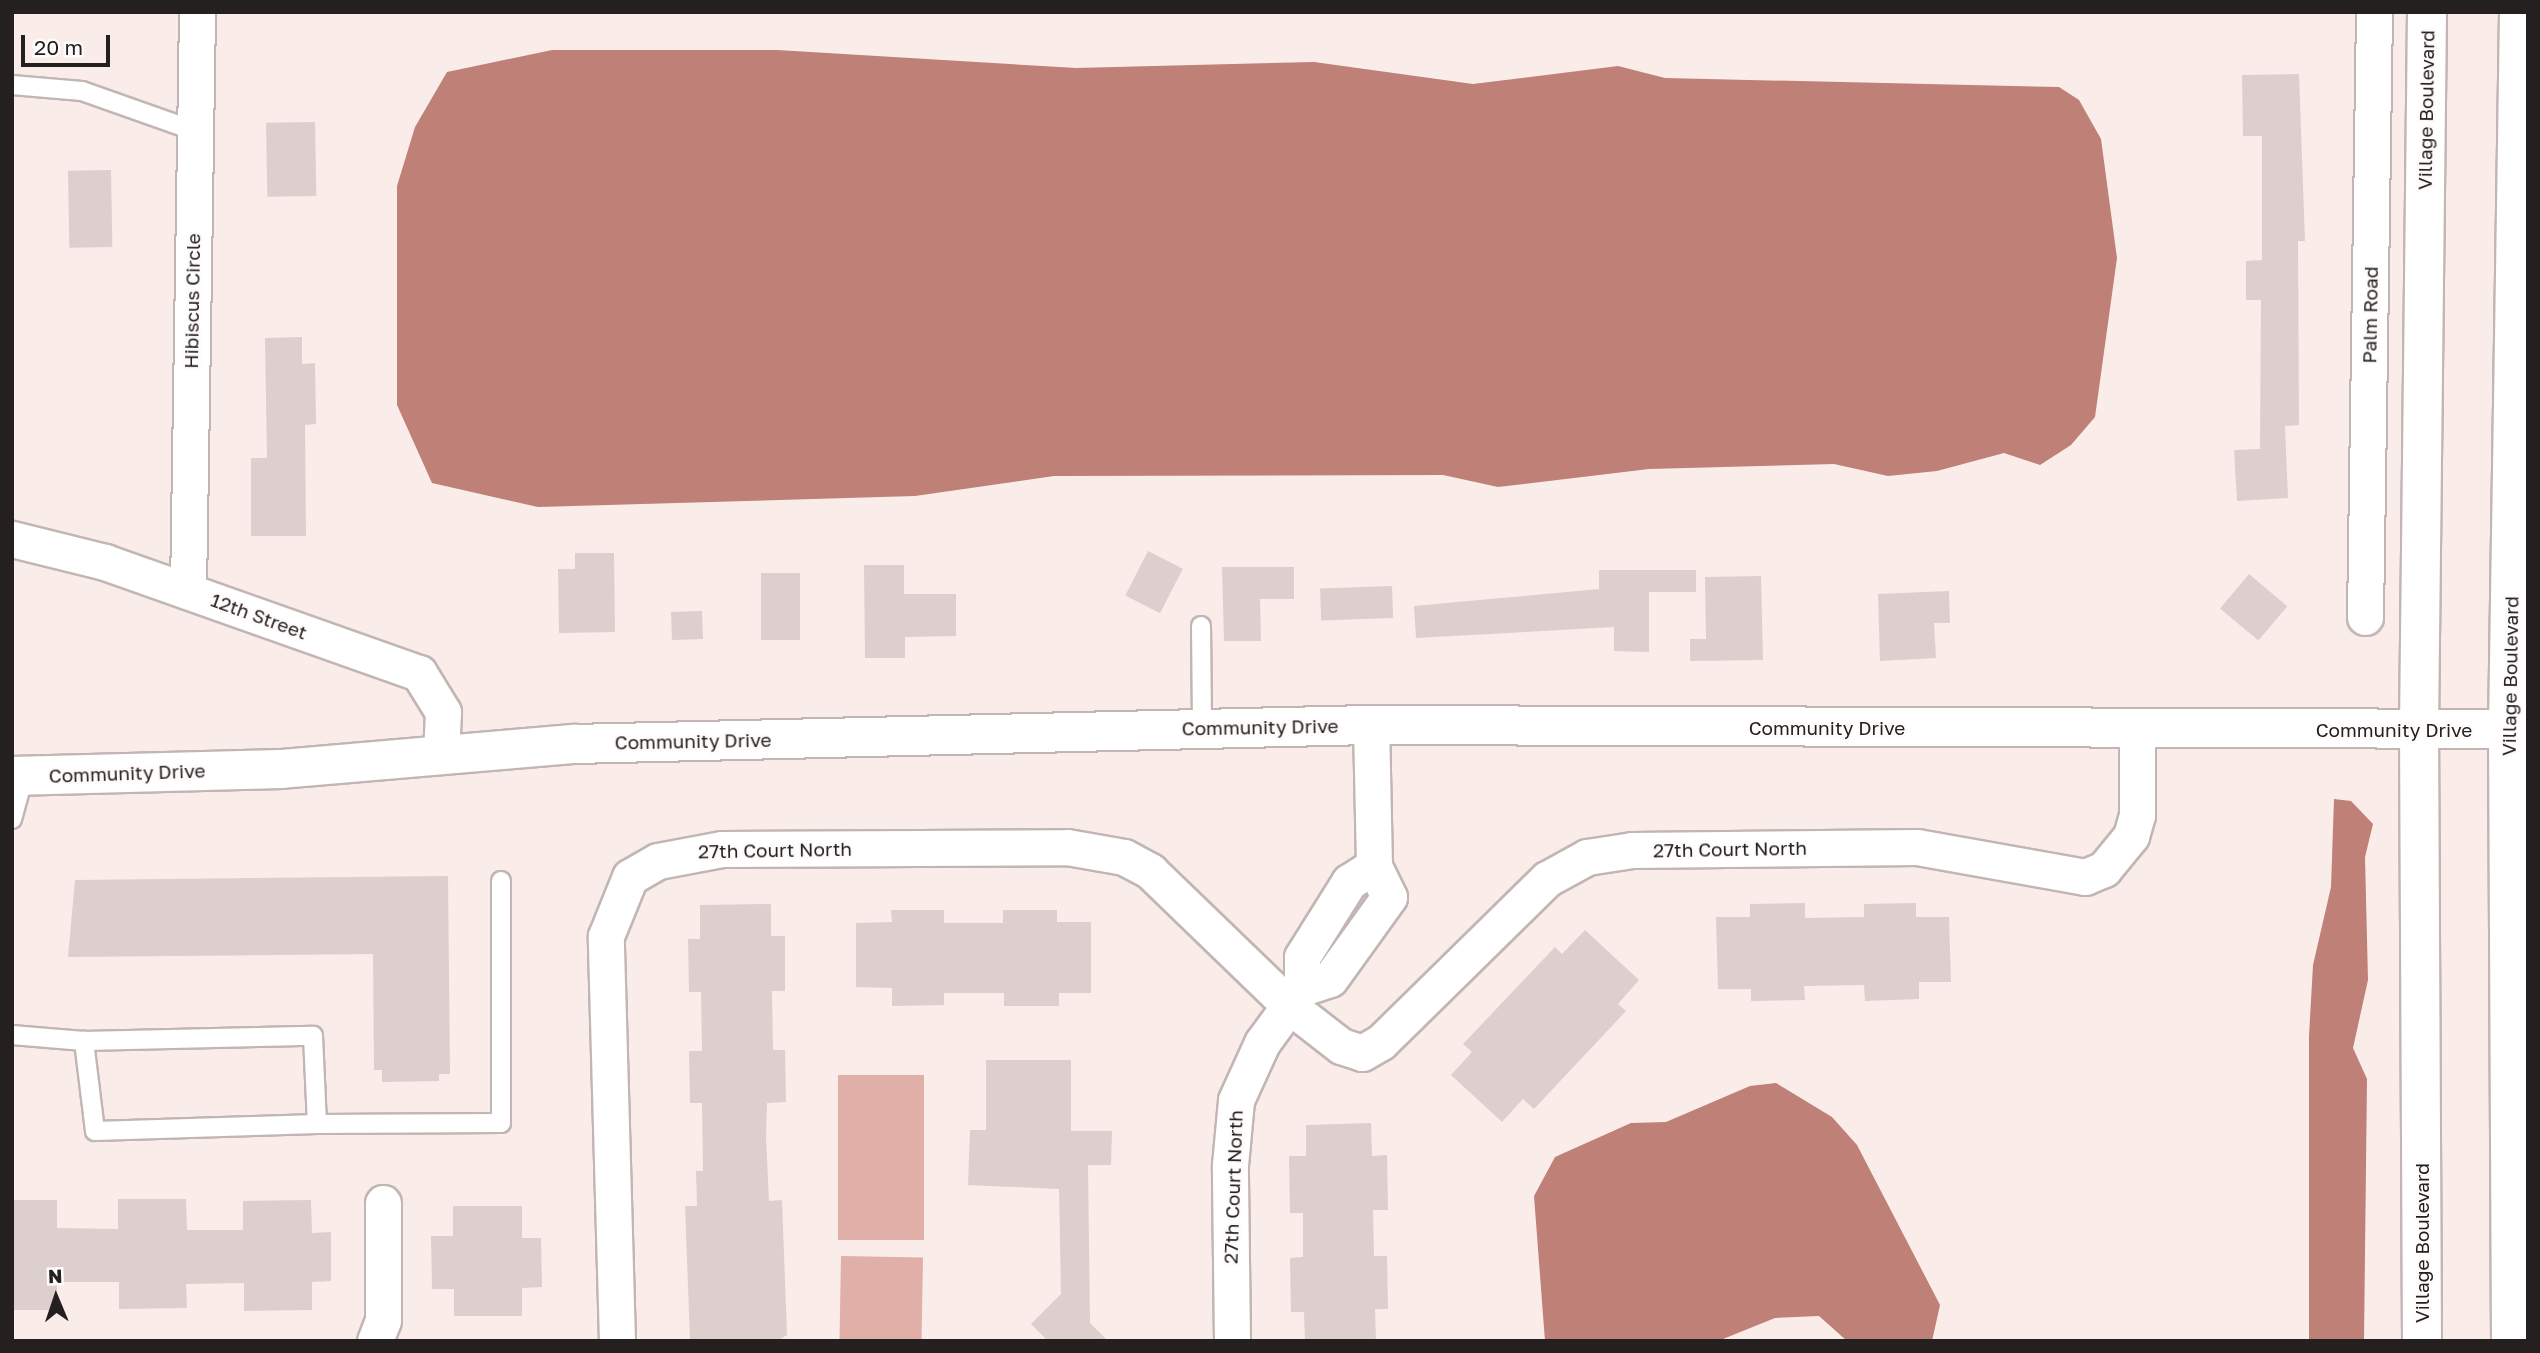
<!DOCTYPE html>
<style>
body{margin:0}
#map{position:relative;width:2540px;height:1353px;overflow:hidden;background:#f9ece9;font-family:"Golos Text",sans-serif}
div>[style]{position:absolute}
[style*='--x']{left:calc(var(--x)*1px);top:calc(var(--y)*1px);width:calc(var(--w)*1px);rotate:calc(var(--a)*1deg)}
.green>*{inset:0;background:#e0afa8;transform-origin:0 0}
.water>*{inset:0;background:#be8077}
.building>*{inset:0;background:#dccfcd;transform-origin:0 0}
.roads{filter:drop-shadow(2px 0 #c2b6b4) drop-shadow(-2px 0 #c2b6b4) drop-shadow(0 2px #c2b6b4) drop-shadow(0 -2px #c2b6b4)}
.lane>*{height:18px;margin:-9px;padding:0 9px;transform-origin:9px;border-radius:9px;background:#fff}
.street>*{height:35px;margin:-17.5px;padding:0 17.5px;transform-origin:17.5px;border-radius:17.5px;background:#fff}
.secondary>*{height:38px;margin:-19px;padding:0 19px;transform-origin:19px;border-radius:19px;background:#fff}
span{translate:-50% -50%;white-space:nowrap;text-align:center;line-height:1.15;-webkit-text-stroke:6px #fefcfb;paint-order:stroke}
.street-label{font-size:19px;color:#252020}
.frame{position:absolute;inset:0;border:14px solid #252020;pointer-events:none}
.north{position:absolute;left:21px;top:1262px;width:70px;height:70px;-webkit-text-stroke:5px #fefcfb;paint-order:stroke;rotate:358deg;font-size:19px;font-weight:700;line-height:28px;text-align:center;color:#252020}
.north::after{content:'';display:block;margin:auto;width:24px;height:32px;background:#252020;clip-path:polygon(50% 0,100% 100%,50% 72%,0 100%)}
.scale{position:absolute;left:21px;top:35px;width:89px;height:32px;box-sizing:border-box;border:4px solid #252020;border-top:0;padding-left:9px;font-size:21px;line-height:24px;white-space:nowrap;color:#252020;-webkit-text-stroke:5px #fefcfb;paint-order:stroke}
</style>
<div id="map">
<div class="green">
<i style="left:924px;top:1075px;width:165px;height:86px;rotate:90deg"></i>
<i style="left:841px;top:1256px;width:82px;height:85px;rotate:1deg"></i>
</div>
<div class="water">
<i style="clip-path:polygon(552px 50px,777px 50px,1076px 68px,1314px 62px,1473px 84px,1618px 66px,1665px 78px,2059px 87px,2079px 100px,2101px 139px,2117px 258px,2095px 417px,2071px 445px,2040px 465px,2004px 453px,1937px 471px,1888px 476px,1834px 464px,1649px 469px,1498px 487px,1443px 475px,1054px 476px,915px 496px,538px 507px,432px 483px,397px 405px,397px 186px,415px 127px,447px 72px)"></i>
<i style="clip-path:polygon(2334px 799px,2351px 801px,2373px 824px,2365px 857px,2368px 980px,2353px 1048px,2367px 1079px,2364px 1341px,2309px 1341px,2309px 1036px,2313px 965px,2331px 887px)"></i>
<i style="clip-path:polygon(1776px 1083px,1832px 1117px,1857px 1145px,1940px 1305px,1932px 1341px,1847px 1341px,1819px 1316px,1775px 1318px,1718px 1341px,1545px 1341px,1534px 1196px,1555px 1157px,1631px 1123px,1666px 1122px,1750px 1086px)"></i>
</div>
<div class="building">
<i style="clip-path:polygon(2299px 74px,2305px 241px,2298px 241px,2299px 425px,2285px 426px,2288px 498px,2237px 501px,2234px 450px,2260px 449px,2261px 300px,2246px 300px,2246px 261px,2262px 260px,2262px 136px,2243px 136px,2242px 75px)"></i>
<i style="left:315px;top:122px;width:74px;height:49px;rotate:89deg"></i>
<i style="left:111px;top:170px;width:77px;height:43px;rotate:89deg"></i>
<i style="clip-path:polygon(302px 337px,302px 364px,315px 363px,316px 424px,305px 425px,306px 536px,251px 536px,251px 458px,267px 458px,265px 338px)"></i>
<i style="left:1148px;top:551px;width:39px;height:50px;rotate:27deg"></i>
<i style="clip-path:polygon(575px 553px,614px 553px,615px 632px,559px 633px,558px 569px,575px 569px)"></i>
<i style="clip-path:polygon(864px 565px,904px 565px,904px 594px,956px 594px,956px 636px,905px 637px,905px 658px,865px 658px)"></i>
<i style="clip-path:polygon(1222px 567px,1294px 567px,1294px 599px,1260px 599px,1261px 641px,1224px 641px)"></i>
<i style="clip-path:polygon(1599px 570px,1696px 570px,1696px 592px,1649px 592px,1649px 652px,1614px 651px,1614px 627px,1416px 638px,1414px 606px,1599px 589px)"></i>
<i style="left:761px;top:573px;width:39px;height:67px"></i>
<i style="left:2249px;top:574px;width:50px;height:45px;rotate:40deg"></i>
<i style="clip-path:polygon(1761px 576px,1763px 660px,1690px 661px,1690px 639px,1706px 639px,1705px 577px)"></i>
<i style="left:1392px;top:586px;width:32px;height:72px;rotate:88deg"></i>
<i style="clip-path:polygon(1949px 591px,1950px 623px,1934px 623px,1936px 658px,1880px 661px,1878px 594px)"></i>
<i style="left:702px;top:611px;width:28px;height:31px;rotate:88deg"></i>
<i style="clip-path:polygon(448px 876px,450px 1074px,439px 1074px,439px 1081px,382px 1082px,382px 1070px,374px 1070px,373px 954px,68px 957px,75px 880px)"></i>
<i style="clip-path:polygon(1805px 903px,1805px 918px,1864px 917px,1864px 904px,1916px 903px,1916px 917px,1949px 917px,1951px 982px,1919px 982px,1919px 999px,1865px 1001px,1864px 985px,1804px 986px,1805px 1000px,1751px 1001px,1751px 989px,1718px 989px,1716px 917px,1750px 917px,1750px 904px)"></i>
<i style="clip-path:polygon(771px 904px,771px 936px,785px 936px,785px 991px,772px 991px,773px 1050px,785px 1050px,786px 1102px,767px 1103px,766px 1138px,769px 1201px,782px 1200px,787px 1335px,777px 1341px,690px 1340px,685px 1206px,697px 1206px,696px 1171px,703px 1171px,702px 1103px,690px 1103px,689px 1051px,702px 1051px,701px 992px,689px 992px,688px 939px,700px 939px,700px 905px)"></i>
<i style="clip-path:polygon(891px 910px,944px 910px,944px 923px,1003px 923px,1003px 910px,1057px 910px,1057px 922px,1091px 922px,1091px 993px,1059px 993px,1059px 1006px,1004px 1006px,1004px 993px,944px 993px,944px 1005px,892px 1006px,892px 988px,856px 987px,856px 923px,892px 922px)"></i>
<i style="clip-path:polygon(1585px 930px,1639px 980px,1618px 1004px,1626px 1011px,1534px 1109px,1523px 1099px,1502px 1122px,1451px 1075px,1472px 1052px,1463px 1044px,1555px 947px,1562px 954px)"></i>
<i style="clip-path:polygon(986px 1060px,1071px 1060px,1071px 1131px,1112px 1131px,1111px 1165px,1088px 1165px,1090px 1323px,1108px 1341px,1048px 1341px,1031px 1324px,1061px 1294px,1059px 1189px,968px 1185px,970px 1130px,986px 1130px)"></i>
<i style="clip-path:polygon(1371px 1123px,1372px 1156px,1387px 1155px,1388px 1210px,1373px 1210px,1374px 1256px,1387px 1256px,1388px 1309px,1375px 1309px,1376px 1341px,1305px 1341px,1304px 1312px,1291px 1312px,1290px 1258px,1303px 1257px,1303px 1213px,1290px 1213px,1289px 1156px,1306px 1156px,1306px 1125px)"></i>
<i style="clip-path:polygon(118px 1199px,186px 1199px,187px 1230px,243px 1230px,243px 1201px,311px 1200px,312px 1233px,331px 1232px,331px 1281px,312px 1282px,312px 1310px,244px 1311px,244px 1283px,186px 1284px,187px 1308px,119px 1309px,119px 1282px,57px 1282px,57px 1310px,12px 1310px,12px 1200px,57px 1200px,57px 1228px,118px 1229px)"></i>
<i style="clip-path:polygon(453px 1206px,522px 1206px,522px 1238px,541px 1238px,542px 1287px,522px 1288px,522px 1316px,454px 1316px,454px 1289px,432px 1289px,431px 1236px,453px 1236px)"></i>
</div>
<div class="roads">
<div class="lane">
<i style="--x:12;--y:85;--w:70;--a:4.9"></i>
<i style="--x:82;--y:91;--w:120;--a:19.5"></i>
<i style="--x:1201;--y:626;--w:103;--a:89.4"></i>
<i style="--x:12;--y:819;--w:45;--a:-74.4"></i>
<i style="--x:12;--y:1035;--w:72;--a:4.8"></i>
<i style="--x:84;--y:1041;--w:229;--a:-1.3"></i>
<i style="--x:313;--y:1036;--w:88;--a:87.4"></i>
<i style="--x:317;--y:1124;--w:222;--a:178.2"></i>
<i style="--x:95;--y:1131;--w:91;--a:-97"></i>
<i style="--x:317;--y:1124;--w:184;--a:-0.3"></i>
<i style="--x:501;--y:1123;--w:242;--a:-90"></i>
</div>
<div class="street">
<i style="--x:12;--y:539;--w:96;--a:13.9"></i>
<i style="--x:105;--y:562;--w:333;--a:19.5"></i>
<i style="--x:419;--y:673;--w:46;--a:58.4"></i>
<i style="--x:443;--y:712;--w:42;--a:92.7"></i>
<i style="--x:188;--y:591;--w:579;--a:-89.11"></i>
<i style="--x:2365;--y:617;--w:605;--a:-89.15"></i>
<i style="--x:1302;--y:988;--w:29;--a:-18"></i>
<i style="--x:1330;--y:979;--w:101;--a:-54.3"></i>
<i style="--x:1389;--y:897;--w:34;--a:-116"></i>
<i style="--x:1374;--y:866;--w:141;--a:-91.2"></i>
<i style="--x:375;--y:1341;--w:22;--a:-69"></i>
<i style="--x:383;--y:1320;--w:117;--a:-90"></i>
<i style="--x:617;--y:1341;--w:405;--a:-91.6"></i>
<i style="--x:606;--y:936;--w:64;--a:-67.9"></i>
<i style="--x:630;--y:877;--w:32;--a:-30"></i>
<i style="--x:658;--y:861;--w:65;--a:-10.6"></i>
<i style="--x:722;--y:849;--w:345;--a:-0.3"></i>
<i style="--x:1067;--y:847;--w:58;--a:10"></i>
<i style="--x:1124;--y:857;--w:30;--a:28"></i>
<i style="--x:1150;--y:871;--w:197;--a:44"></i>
<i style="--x:1292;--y:1008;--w:62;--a:37.8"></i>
<i style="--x:1341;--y:1046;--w:22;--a:18"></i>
<i style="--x:1362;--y:1053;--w:22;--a:-30"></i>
<i style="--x:1381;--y:1042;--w:233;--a:-44.5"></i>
<i style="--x:1547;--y:879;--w:46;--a:-28.8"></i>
<i style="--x:1587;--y:857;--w:46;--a:-8.8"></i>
<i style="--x:1632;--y:850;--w:285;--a:-0.6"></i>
<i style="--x:1917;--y:847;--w:171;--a:10.1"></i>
<i style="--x:2085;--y:877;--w:21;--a:-23"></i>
<i style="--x:2104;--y:869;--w:43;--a:-50.7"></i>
<i style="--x:2131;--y:836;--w:22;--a:-74"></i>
<i style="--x:2137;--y:815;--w:84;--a:-90"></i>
<i style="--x:1232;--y:1341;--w:176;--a:-90.7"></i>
<i style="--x:1230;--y:1165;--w:65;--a:-84.7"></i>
<i style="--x:1236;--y:1100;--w:63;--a:-65.5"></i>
<i style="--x:1262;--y:1043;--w:68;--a:-54"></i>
<i style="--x:1302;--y:988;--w:31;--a:-90"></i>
<i style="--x:1302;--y:957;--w:89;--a:-57.9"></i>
<i style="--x:1349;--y:882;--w:30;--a:-33"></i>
</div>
<div class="secondary">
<i style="--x:12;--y:776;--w:269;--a:-1.5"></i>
<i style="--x:281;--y:769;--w:294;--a:-4.9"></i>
<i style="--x:574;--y:744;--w:797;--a:-1.37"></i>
<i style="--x:1371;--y:725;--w:1137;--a:0.2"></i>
<i style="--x:2422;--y:1341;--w:612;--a:-90.28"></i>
<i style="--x:2419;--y:729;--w:717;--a:-89.36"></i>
<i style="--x:2511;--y:1341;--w:612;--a:-90.28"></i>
<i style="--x:2508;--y:729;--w:717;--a:-89.12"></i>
</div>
</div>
<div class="street-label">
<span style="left:2426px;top:110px;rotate:-89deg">Village Boulevard</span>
<span style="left:192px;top:301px;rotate:-89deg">Hibiscus Circle</span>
<span style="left:2370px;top:315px;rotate:-89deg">Palm Road</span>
<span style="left:259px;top:616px;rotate:20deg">12th Street</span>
<span style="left:2510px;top:676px;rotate:-89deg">Village Boulevard</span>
<span style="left:1260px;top:727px;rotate:-1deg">Community Drive</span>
<span style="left:1827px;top:728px">Community Drive</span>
<span style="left:2394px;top:730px">Community Drive</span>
<span style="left:693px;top:741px;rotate:-1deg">Community Drive</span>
<span style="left:127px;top:773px;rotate:-2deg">Community Drive</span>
<span style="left:1730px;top:849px;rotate:-1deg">27th Court North</span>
<span style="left:775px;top:850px;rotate:-1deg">27th Court North</span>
<span style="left:1233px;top:1187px;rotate:-88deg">27th Court North</span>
<span style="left:2422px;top:1243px;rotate:-90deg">Village Boulevard</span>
</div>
<div class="frame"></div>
<div class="north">N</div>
<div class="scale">20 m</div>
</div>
